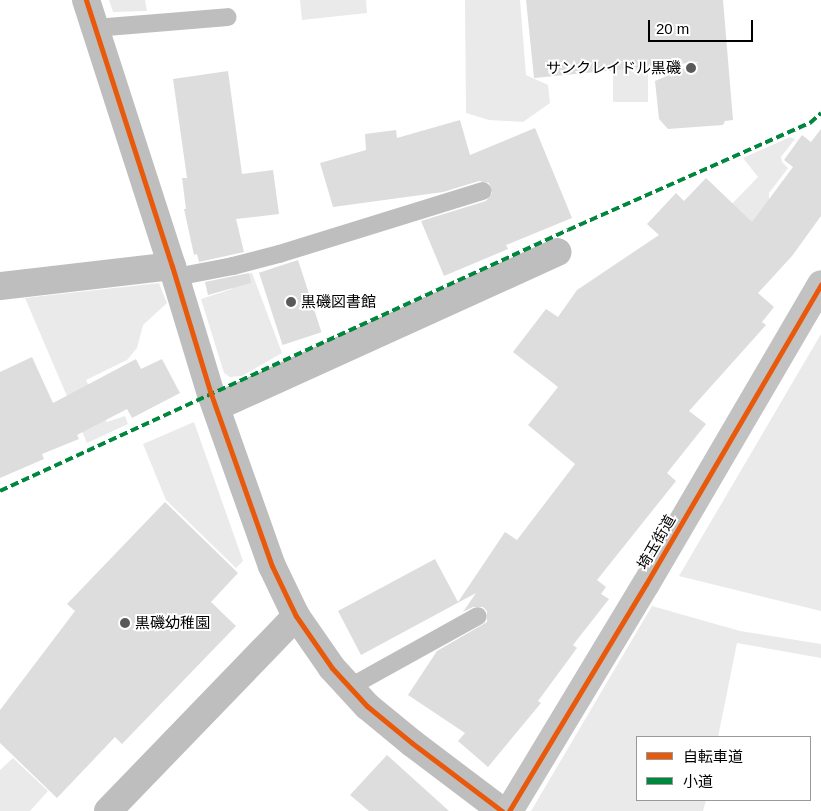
<!DOCTYPE html>
<meta charset="utf-8">
<style>
body{margin:0}
#map{position:relative;width:821px;height:811px;overflow:hidden;background:#fff;font-family:Arial,"Noto Sans JP",sans-serif}
div>[style]{position:absolute}
[style*='--x']{left:calc(var(--x)*1px);top:calc(var(--y)*1px);width:calc(var(--w)*1px);rotate:calc(var(--a)*1deg)}
.green>*{inset:0;background:#eaeaea;transform-origin:0 0}
.building>*{inset:0;background:#ddd;transform-origin:0 0}
.lane>*{height:18px;margin:-9px;padding:0 9px;transform-origin:9px;border-radius:9px;background:#bebebe}
.street>*{height:28px;margin:-14px;padding:0 14px;transform-origin:14px;border-radius:14px;background:#bebebe}
.secondary>*{height:28px;margin:-14px;padding:0 14px;transform-origin:14px;border-radius:14px;background:#c2c2c2}
.quiet>*{height:4px;margin-top:-2px;transform-origin:0;background:repeating-linear-gradient(90deg,#00873e 0 8px,transparent 0 12px)}
.cycleway>*{height:5px;margin:-2.5px;padding:0 2.5px;transform-origin:2.5px;border-radius:2.5px;background:#e8590c}
.dots>*{width:14px;height:14px;translate:-50% -50%;box-sizing:border-box;border:2px solid #fff;border-radius:50%}
span{translate:-50% -50%;white-space:nowrap;text-align:center;line-height:1.15;-webkit-text-stroke:4px #fff;paint-order:stroke}
.poi-label{font-size:15px;color:#000}
.right{translate:-100% -50%;text-align:right}
.left{translate:0 -50%;text-align:left}
.street-label{font-size:15px;color:#000}
.legend{position:absolute;left:636px;top:736px;width:175px;height:65px;box-sizing:border-box;background:#fff;border:1px solid #999;margin:0;padding:6px 9px;list-style:none;font-size:15px;color:#000}
.legend li{display:flex;align-items:center;gap:10px;height:25px}
.legend b{width:25px;border:1px solid #999}
.scale{position:absolute;left:648px;top:20px;width:105px;height:22px;box-sizing:border-box;border:2px solid #000;border-top:0;padding-left:6px;font-size:15px;line-height:18px;white-space:nowrap;color:#000;-webkit-text-stroke:4px #fff;paint-order:stroke}
</style>
<div id="map">
<div class="green">
<i style="clip-path:polygon(109px 0,145px 0,147px 11px,113px 12px)"></i>
<i style="clip-path:polygon(300px 0,366px 0,367px 13px,302px 20px)"></i>
<i style="clip-path:polygon(465px 0,520px 0,526px 75px,548px 85px,550px 103px,523px 122px,489px 120px,466px 113px)"></i>
<i style="left:613px;top:0;width:35px;height:102px"></i>
<i style="clip-path:polygon(790px 137px,795px 139px,781px 157px,782px 162px,788px 168px,769px 193px,769px 198px,774px 202px,749px 227px,729px 207px,758px 177px,743px 158px)"></i>
<i style="clip-path:polygon(252px 273px,282px 353px,242px 376px,230px 377px,224px 373px,201px 299px,232px 289px,230px 278px)"></i>
<i style="clip-path:polygon(159px 283px,167px 303px,143px 325px,137px 348px,127px 360px,86px 380px,107px 422px,125px 416px,128px 424px,87px 443px,25px 298px)"></i>
<i style="clip-path:polygon(821px 334px,821px 611px,679px 576px)"></i>
<i style="clip-path:polygon(194px 422px,243px 561px,236px 568px,166px 500px,143px 444px)"></i>
<i style="clip-path:polygon(652px 606px,740px 631px,821px 644px,821px 658px,737px 643px,718px 737px,637px 737px,637px 800px,706px 800px,703px 811px,531px 811px)"></i>
<i style="clip-path:polygon(13px 758px,48px 791px,30px 811px,0 811px,0 770px)"></i>
</div>
<div class="building">
<i style="clip-path:polygon(526px 0,723px 0,733px 120px,725px 121px,723px 125px,668px 129px,659px 119px,655px 81px,699px 62px,534px 78px)"></i>
<i style="clip-path:polygon(228px 71px,242px 174px,273px 170px,279px 214px,236px 219px,244px 252px,199px 262px,197px 254px,194px 255px,184px 209px,186px 209px,182px 178px,187px 178px,173px 79px)"></i>
<i style="clip-path:polygon(460px 120px,470px 155px,535px 128px,572px 218px,506px 245px,508px 249px,444px 276px,421px 221px,486px 201px,492px 193px,489px 183px,479px 181px,443px 192px,333px 207px,320px 163px,366px 150px,365px 134px,396px 130px,397px 138px)"></i>
<i style="clip-path:polygon(821px 129px,821px 216px,792px 256px,758px 293px,774px 307px,762px 322px,766px 325px,689px 411px,706px 424px,667px 473px,676px 481px,597px 580px,606px 587px,601px 594px,609px 599px,573px 645px,577px 648px,538px 701px,541px 703px,488px 767px,458px 741px,465px 733px,408px 695px,437px 651px,487px 622px,487px 611px,483px 607px,473px 607px,463px 612px,476px 593px,361px 655px,338px 611px,435px 559px,458px 602px,505px 532px,517px 540px,575px 464px,528px 425px,558px 387px,513px 352px,546px 309px,558px 317px,577px 290px,659px 235px,647px 224px,676px 193px,684px 201px,706px 178px,752px 222px,793px 167px,784px 160px,802px 135px,811px 142px)"></i>
<i style="left:298px;top:260px;width:76px;height:41px;rotate:72deg"></i>
<i style="clip-path:polygon(249px 273px,251px 283px,208px 295px,205px 282px)"></i>
<i style="clip-path:polygon(32px 357px,53px 403px,136px 359px,141px 369px,162px 359px,180px 393px,132px 418px,127px 409px,77px 435px,79px 439px,42px 454px,44px 459px,0 478px,0 372px)"></i>
<i style="clip-path:polygon(165px 502px,238px 573px,211px 602px,236px 626px,122px 744px,115px 737px,57px 798px,0 743px,0 710px,75px 611px,67px 604px)"></i>
<i style="clip-path:polygon(387px 755px,449px 811px,369px 811px,350px 795px)"></i>
</div>
<div class="lane">
<i style="--x:95;--y:28;--w:133;--a:-4.7"></i>
<i style="--x:176;--y:277;--w:58;--a:-10.9"></i>
<i style="--x:233;--y:266;--w:48;--a:-14.6"></i>
<i style="--x:279;--y:254;--w:213;--a:-17.2"></i>
<i style="--x:350;--y:687;--w:146;--a:-29"></i>
</div>
<div class="street">
<i style="--x:86;--y:0;--w:280;--a:72.1"></i>
<i style="--x:172;--y:266;--w:134;--a:73.1"></i>
<i style="--x:211;--y:394;--w:182;--a:70.5"></i>
<i style="--x:272;--y:566;--w:55;--a:64.4"></i>
<i style="--x:296;--y:616;--w:63;--a:55.3"></i>
<i style="--x:332;--y:668;--w:52;--a:47.4"></i>
<i style="--x:367;--y:706;--w:58;--a:39.4"></i>
<i style="--x:412;--y:743;--w:113;--a:37.1"></i>
<i style="--x:0;--y:286;--w:173;--a:-6.6"></i>
<i style="--x:216;--y:407;--w:375;--a:-24.4"></i>
<i style="--x:108;--y:811;--w:271;--a:-46"></i>
</div>
<div class="secondary">
<i style="--x:509;--y:811;--w:265;--a:-58.9"></i>
<i style="--x:646;--y:584;--w:347;--a:-59.7"></i>
</div>
<div class="quiet">
<i style="--x:0;--y:491;--w:625;--a:-24.68"></i>
<i style="--x:568;--y:230;--w:265;--a:-23.9"></i>
<i style="--x:810;--y:123;--w:15;--a:-42"></i>
</div>
<div class="cycleway">
<i style="--x:86;--y:0;--w:280;--a:72.1"></i>
<i style="--x:172;--y:266;--w:134;--a:73.1"></i>
<i style="--x:211;--y:394;--w:182;--a:70.5"></i>
<i style="--x:272;--y:566;--w:55;--a:64.4"></i>
<i style="--x:296;--y:616;--w:63;--a:55.3"></i>
<i style="--x:332;--y:668;--w:52;--a:47.4"></i>
<i style="--x:367;--y:706;--w:58;--a:39.4"></i>
<i style="--x:412;--y:743;--w:113;--a:37.1"></i>
<i style="--x:509;--y:811;--w:265;--a:-58.9"></i>
<i style="--x:646;--y:584;--w:347;--a:-59.7"></i>
</div>
<div class="dots">
<i style="left:691px;top:68px;background:#595959"></i>
<i style="left:291px;top:302px;background:#595959"></i>
<i style="left:125px;top:623px;background:#595959"></i>
</div>
<div class="poi-label">
<span class="right" style="left:681px;top:68px">サンクレイドル黒磯</span>
<span class="left" style="left:301px;top:302px">黒磯図書館</span>
<span class="left" style="left:135px;top:623px">黒磯幼稚園</span>
</div>
<div class="street-label">
<span style="left:656px;top:542px;rotate:-60deg">埼玉街道</span>
</div>
<ul class="legend">
<li><b style="height:6px;background:#e8590c"></b>自転車道</li>
<li><b style="height:6px;background:#00873e"></b>小道</li>
</ul>
<div class="scale">20 m</div>
</div>
